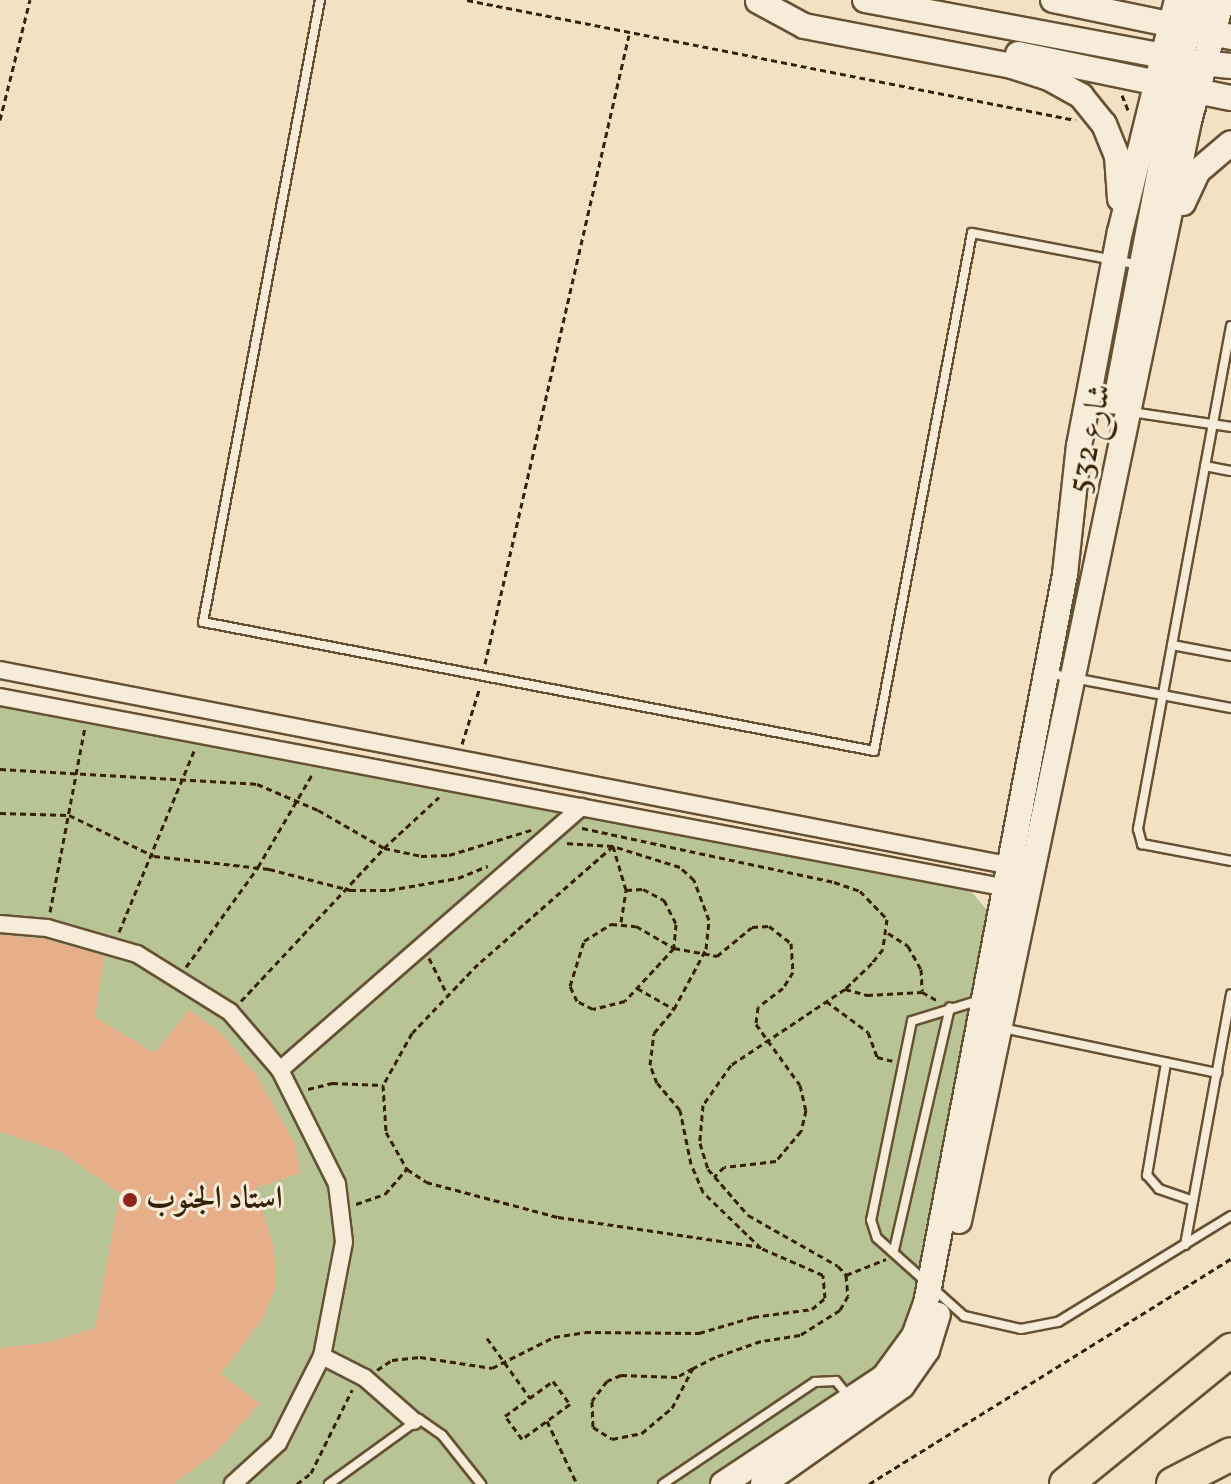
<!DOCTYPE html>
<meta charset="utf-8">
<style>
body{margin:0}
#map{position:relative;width:1231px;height:1484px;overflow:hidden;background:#f3e1c4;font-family:Vollkorn,Amiri,serif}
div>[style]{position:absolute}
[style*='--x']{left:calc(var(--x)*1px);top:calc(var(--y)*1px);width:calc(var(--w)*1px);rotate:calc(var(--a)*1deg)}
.green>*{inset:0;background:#b8c396}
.building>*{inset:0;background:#e7ae8a}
.path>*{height:3px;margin-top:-1.5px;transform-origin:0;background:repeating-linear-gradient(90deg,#372103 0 6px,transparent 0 10px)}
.roads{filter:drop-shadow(2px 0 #665133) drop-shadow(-2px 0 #665133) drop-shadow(0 2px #665133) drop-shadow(0 -2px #665133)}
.lane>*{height:8px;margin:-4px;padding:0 4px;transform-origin:4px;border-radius:4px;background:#f7ecd9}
.street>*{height:16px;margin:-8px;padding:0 8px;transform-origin:8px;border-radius:8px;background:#f7ecd9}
.secondary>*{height:24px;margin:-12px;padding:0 12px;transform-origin:12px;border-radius:12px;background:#f7ecd9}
.highway>*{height:32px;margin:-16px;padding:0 16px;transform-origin:16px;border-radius:16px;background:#f3e1c4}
.dots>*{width:22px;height:22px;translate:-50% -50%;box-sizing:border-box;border:4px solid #f7ecd9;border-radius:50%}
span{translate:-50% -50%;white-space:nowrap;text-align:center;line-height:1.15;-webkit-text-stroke:6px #f7ecd9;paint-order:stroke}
.street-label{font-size:32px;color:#372103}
.poi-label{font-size:32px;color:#372103;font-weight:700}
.left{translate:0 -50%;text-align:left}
</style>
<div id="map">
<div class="green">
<i style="clip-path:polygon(0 700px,970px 890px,992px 916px,919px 1288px,904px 1337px,877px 1373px,710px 1484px,0 1484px)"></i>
</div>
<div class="building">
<i style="clip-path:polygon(0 935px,45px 939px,104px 956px,95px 1017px,155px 1053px,189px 1010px,220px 1032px,256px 1075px,296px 1146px,300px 1173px,256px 1188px,274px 1248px,276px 1287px,263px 1318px,221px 1374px,260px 1404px,214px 1454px,173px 1484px,0 1484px,0 1348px,51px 1342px,95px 1328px,120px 1193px,59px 1151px,0 1132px)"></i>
</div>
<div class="path">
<i style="--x:467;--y:0;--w:620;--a:11.16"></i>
<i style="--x:1122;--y:95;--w:16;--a:68"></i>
<i style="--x:0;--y:120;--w:124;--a:-76"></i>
<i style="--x:485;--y:664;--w:645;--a:-77.11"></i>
<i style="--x:462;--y:744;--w:60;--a:-72.5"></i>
<i style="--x:0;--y:769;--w:257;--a:3.3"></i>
<i style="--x:257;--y:784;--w:66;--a:23.1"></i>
<i style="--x:318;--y:810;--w:76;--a:29.9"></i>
<i style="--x:384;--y:848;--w:38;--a:12"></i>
<i style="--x:421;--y:856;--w:28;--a:-2"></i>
<i style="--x:449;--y:855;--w:86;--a:-17"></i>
<i style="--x:0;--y:813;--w:69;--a:1.7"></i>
<i style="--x:69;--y:815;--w:94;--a:25.8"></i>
<i style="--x:154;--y:856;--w:116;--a:6.4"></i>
<i style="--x:269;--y:869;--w:84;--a:14.5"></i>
<i style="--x:350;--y:890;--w:39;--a:0"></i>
<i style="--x:389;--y:890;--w:70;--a:-9.9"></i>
<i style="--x:458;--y:878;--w:32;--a:-22"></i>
<i style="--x:582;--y:828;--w:258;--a:12.1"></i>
<i style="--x:834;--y:882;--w:28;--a:19"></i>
<i style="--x:860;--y:891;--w:39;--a:46"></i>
<i style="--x:887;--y:919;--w:30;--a:98"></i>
<i style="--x:883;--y:949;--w:18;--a:128"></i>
<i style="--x:872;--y:963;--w:37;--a:136"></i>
<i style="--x:845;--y:989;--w:137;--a:146.3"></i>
<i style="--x:731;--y:1065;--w:49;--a:125"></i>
<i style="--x:703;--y:1105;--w:38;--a:95"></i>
<i style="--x:700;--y:1143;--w:27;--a:73"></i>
<i style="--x:708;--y:1169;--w:61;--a:49"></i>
<i style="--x:748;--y:1215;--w:103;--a:29.5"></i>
<i style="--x:838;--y:1266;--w:12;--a:48"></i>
<i style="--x:846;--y:1275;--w:21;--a:85"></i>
<i style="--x:848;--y:1296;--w:16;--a:120"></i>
<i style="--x:840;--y:1310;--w:47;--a:148"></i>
<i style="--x:800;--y:1335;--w:39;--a:171"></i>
<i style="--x:761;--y:1341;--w:49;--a:160.8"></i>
<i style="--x:715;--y:1357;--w:25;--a:153"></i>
<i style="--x:693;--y:1368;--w:18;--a:151"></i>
<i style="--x:677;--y:1377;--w:56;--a:-178"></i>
<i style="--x:621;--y:1375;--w:15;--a:157"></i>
<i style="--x:607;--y:1381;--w:25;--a:127"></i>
<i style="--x:592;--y:1401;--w:26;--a:88"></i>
<i style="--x:593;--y:1427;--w:22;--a:32"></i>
<i style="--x:612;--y:1439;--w:31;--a:-11"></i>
<i style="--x:642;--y:1433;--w:39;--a:-40"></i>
<i style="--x:672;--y:1408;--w:45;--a:-62.3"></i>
<i style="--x:626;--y:890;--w:17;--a:-3"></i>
<i style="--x:643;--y:889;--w:24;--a:28"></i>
<i style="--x:664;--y:900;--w:27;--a:63"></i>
<i style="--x:676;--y:924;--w:24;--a:95"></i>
<i style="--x:674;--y:948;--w:72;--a:132.8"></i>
<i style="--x:625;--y:1001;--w:33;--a:166"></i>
<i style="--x:593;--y:1009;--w:18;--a:-153"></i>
<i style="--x:577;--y:1001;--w:17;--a:-115"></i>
<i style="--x:570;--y:986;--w:47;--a:-72.7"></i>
<i style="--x:584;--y:941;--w:32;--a:-32"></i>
<i style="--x:611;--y:924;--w:25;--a:5"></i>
<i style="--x:636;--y:926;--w:44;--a:30.1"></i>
<i style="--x:674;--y:948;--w:44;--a:10.5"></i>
<i style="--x:717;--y:956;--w:45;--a:-39.6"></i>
<i style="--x:752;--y:927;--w:17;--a:-3"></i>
<i style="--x:769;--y:926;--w:28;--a:38"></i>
<i style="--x:791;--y:943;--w:29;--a:86"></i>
<i style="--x:793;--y:972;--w:19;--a:122"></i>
<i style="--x:783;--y:988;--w:31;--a:143"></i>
<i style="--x:758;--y:1007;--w:17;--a:97"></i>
<i style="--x:756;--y:1024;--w:75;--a:54.2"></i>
<i style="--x:800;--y:1085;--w:26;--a:77"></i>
<i style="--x:806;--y:1110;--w:22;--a:103"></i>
<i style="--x:801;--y:1131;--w:39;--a:130"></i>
<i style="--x:776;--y:1161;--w:52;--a:173.4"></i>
<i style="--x:724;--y:1167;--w:14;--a:135"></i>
<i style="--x:50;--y:912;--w:188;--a:-79.3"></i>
<i style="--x:621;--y:922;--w:32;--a:-81"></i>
<i style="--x:626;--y:890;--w:46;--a:-106.5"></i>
<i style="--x:613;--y:846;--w:179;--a:138.8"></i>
<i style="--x:478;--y:964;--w:95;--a:133.7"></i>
<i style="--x:412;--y:1033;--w:60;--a:119.1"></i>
<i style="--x:383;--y:1085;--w:47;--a:86.3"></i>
<i style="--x:386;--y:1132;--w:43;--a:60.4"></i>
<i style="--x:407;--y:1169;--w:23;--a:34"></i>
<i style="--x:426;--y:1182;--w:137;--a:14.9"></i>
<i style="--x:558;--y:1217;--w:204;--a:8.4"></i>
<i style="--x:119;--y:932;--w:196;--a:-67.5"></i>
<i style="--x:888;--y:933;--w:24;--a:33"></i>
<i style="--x:908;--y:946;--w:26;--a:61"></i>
<i style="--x:921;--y:969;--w:22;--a:87"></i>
<i style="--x:429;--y:958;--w:40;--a:63.4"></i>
<i style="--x:186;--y:967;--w:123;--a:-54.2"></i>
<i style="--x:258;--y:867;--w:109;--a:-59.7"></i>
<i style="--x:637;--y:988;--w:43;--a:29.6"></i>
<i style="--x:845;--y:989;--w:23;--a:15"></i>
<i style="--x:867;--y:995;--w:55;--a:-3.1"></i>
<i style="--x:922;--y:992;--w:18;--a:29"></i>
<i style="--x:241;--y:1001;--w:209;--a:-46.9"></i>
<i style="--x:384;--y:848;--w:75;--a:-42.8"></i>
<i style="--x:826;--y:1001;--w:52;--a:36.4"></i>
<i style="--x:868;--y:1032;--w:27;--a:70"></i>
<i style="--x:877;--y:1057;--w:16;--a:14"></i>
<i style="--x:308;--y:1089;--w:25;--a:-14"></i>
<i style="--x:332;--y:1083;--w:51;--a:2.2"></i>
<i style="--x:356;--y:1204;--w:31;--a:-19"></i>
<i style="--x:385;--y:1194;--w:33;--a:-49"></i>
<i style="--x:846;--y:1275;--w:43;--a:-21.8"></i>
<i style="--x:487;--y:1338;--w:74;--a:54.4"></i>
<i style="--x:377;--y:1370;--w:18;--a:-34"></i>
<i style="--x:392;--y:1360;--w:28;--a:-6"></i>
<i style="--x:420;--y:1357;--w:73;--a:8.7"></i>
<i style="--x:492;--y:1368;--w:69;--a:-26.6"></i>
<i style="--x:554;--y:1337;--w:31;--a:-9"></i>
<i style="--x:585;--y:1332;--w:114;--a:0.5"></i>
<i style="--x:699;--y:1333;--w:56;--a:-16.5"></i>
<i style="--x:753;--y:1317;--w:60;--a:-7.7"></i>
<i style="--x:812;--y:1309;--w:17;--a:-40"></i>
<i style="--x:825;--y:1298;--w:23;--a:-95"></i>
<i style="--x:823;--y:1275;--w:68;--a:-156.5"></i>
<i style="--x:761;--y:1248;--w:81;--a:-136"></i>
<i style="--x:703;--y:1192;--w:30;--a:-113"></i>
<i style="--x:691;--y:1164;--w:55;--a:-101.5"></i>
<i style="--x:680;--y:1110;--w:35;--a:-130"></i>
<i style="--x:657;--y:1083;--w:19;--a:-111"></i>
<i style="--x:650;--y:1065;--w:32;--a:-83"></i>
<i style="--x:654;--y:1033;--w:31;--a:-50"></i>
<i style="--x:674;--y:1009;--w:68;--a:-61.9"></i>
<i style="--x:706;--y:949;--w:29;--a:-84"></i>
<i style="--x:709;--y:920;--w:43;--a:-110.6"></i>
<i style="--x:694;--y:880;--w:19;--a:-137"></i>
<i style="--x:680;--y:867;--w:70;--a:-162.6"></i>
<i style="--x:613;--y:846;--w:49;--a:-176.5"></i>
<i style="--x:553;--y:1381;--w:29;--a:54"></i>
<i style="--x:570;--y:1404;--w:59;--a:143.9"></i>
<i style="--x:522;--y:1439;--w:29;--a:-126"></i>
<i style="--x:505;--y:1416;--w:59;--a:-36.1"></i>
<i style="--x:547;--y:1421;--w:70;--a:64.5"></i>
<i style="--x:297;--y:1484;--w:18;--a:-38"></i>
<i style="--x:311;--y:1473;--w:93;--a:-63.7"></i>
<i style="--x:869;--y:1484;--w:426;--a:-31.9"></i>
</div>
<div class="roads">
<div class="lane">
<i style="--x:320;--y:0;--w:633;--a:100.65"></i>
<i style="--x:203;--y:622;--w:683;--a:10.88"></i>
<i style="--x:874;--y:751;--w:527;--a:-79.29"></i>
<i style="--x:972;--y:233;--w:171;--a:10.8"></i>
<i style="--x:1231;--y:326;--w:512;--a:100.48"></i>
<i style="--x:1138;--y:829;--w:16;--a:75"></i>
<i style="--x:1142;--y:844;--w:91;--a:10.8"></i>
<i style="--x:1091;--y:406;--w:142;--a:8.5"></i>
<i style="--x:1205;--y:466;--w:26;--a:11"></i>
<i style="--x:1172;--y:645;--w:60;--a:10.6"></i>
<i style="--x:1047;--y:673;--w:187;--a:10.8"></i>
<i style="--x:980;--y:1000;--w:71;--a:162.8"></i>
<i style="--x:912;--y:1021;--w:203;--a:101.6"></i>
<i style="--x:871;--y:1220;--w:19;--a:72"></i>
<i style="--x:877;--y:1238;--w:117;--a:41.9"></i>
<i style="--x:964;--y:1316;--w:58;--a:12.8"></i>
<i style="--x:1021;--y:1329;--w:38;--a:-11"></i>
<i style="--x:1058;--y:1322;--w:203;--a:-31.5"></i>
<i style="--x:1002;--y:1028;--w:220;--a:11.8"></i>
<i style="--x:1166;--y:1063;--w:114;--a:99.6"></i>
<i style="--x:1147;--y:1175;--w:18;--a:49"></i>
<i style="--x:1159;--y:1189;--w:36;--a:19"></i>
<i style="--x:1185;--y:1245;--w:255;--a:-79.6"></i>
<i style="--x:894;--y:1250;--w:249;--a:-77"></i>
<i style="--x:329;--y:1484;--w:111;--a:-35.8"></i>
<i style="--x:419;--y:1419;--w:28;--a:35"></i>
<i style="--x:442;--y:1435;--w:63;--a:51.5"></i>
<i style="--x:663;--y:1484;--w:183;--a:-33.9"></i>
<i style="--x:815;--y:1382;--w:21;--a:-3"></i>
<i style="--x:836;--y:1381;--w:19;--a:51"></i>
</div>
<div class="street">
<i style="--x:0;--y:670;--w:1036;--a:10.96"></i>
<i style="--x:0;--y:697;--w:1030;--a:10.74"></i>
<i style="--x:0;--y:924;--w:47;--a:4.9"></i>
<i style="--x:47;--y:928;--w:94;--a:16.1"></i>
<i style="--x:137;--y:954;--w:110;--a:31.9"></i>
<i style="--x:230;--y:1012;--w:77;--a:49.2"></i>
<i style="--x:280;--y:1070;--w:127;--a:63.4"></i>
<i style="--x:337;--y:1184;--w:58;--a:83.1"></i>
<i style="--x:344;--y:1242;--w:116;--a:100.9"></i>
<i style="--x:322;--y:1356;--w:97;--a:116.8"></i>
<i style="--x:278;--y:1443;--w:61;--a:137.7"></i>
<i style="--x:280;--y:1070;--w:400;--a:-41.1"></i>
<i style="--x:322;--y:1356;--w:48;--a:27.1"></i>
<i style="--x:365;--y:1378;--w:65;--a:41.3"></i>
</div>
<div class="secondary">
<i style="--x:865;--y:0;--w:300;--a:10.6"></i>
<i style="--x:1160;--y:55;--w:15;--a:-8"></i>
<i style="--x:1053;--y:0;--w:182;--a:11.7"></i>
<i style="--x:758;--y:1;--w:52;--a:28.5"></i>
<i style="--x:804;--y:26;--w:212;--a:10.9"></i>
<i style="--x:1012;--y:66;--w:39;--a:18"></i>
<i style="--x:1049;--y:78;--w:37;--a:29"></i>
<i style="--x:1081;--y:96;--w:36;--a:51"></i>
<i style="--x:1104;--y:124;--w:35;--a:68"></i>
<i style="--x:1117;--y:156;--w:43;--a:86"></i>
<i style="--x:1185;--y:44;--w:46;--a:-72.3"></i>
<i style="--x:1018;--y:54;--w:217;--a:11.7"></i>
<i style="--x:1191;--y:62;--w:40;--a:5.7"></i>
<i style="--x:1183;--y:203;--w:35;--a:-65"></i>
<i style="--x:1198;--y:171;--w:43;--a:-40.3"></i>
<i style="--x:1117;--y:395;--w:336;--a:-79.2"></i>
<i style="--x:1180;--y:65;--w:41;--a:-105.4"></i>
<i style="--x:959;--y:1221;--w:1124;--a:-78.19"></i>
<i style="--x:1189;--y:121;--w:125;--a:-74.7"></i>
<i style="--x:723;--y:1484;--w:193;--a:-33.6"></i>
<i style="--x:884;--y:1377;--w:51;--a:-53.8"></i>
<i style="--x:914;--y:1336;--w:35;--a:-70"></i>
<i style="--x:926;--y:1303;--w:742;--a:-79.2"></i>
<i style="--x:1065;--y:574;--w:129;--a:-83.8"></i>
<i style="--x:1079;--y:446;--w:218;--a:-79.2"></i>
<i style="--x:1120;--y:232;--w:239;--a:-76.2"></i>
<i style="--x:763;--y:1484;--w:170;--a:-35.2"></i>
<i style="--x:902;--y:1386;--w:44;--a:-55.2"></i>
<i style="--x:927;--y:1350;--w:37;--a:-73"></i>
</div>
<div class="highway">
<i style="--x:1066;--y:1484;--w:213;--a:-39.1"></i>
<i style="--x:1173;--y:1484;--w:65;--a:-27.3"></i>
</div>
</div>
<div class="dots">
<i style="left:130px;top:1200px;background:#8f2418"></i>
</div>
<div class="street-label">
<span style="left:1092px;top:439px;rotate:-79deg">شارع 532</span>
</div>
<div class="poi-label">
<span class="left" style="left:146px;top:1200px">استاد الجنوب</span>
</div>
</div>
